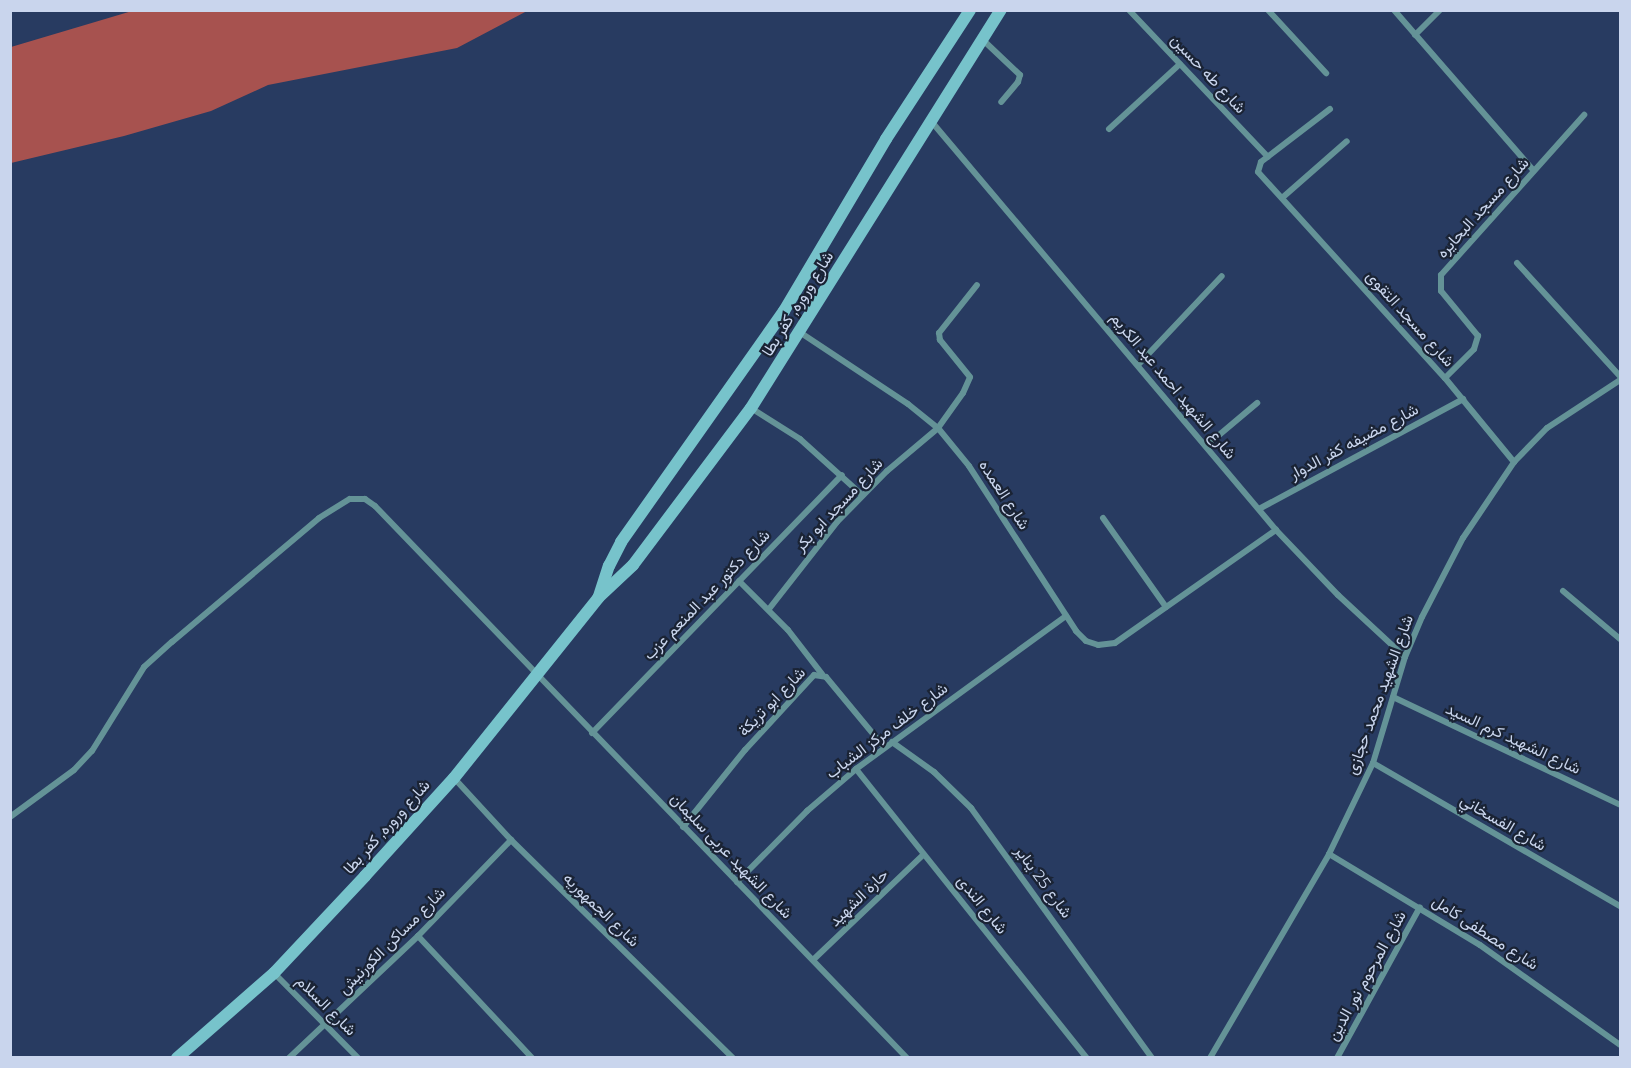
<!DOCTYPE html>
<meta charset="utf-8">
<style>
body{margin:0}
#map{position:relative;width:1631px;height:1068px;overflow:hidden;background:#283b61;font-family:Montserrat,Vazirmatn,sans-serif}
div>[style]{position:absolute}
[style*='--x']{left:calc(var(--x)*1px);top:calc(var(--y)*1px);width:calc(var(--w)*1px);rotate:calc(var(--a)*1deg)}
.water>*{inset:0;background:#a7524f}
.street>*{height:6px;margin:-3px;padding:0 3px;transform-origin:3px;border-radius:3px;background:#649397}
.secondary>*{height:12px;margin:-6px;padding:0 6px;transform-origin:6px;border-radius:6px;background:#77c3cb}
span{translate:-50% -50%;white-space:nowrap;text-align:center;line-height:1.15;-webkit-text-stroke:4.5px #1a2334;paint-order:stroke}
.street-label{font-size:16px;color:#c9d5ed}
.frame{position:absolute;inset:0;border:12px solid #c9d5ed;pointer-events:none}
</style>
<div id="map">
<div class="water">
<i style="clip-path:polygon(132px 11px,132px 10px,527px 11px,457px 48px,268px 85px,211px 111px,124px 136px,11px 163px,11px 47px)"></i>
</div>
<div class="street">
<i style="--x:1129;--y:10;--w:202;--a:46.6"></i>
<i style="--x:1268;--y:10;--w:86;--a:47.4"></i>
<i style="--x:1394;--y:10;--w:213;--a:49"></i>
<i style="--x:1415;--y:35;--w:35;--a:-45"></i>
<i style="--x:983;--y:40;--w:51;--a:43.4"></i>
<i style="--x:1020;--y:75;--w:7;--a:106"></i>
<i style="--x:1018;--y:82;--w:26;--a:130"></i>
<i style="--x:1330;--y:109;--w:87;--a:142.5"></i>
<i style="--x:1261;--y:162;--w:10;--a:107"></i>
<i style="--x:1258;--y:172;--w:278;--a:47.8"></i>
<i style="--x:1445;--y:378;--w:109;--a:50.6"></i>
<i style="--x:931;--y:121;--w:535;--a:49.85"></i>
<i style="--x:1276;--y:530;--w:90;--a:46.4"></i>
<i style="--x:1338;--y:595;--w:91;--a:42.8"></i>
<i style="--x:1109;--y:129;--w:96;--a:-42.5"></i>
<i style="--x:1282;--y:198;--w:86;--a:-41.2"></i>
<i style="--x:1517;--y:263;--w:153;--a:47.7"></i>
<i style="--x:801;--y:333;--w:128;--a:33.6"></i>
<i style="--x:908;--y:404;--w:38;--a:39"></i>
<i style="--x:938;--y:428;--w:49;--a:50.8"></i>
<i style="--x:969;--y:466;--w:197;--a:57"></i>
<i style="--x:1076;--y:631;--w:14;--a:45"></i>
<i style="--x:1086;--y:641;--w:13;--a:18"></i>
<i style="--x:1098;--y:645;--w:17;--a:-7"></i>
<i style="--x:1115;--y:643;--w:197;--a:-35.1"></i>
<i style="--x:1138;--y:365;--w:122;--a:-46.7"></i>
<i style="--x:1445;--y:378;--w:41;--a:-45"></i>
<i style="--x:1474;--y:349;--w:14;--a:-73"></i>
<i style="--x:1478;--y:336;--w:58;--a:-129.4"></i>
<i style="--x:1441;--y:291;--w:16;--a:-90"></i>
<i style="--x:1441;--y:275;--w:215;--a:-48.2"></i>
<i style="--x:751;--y:408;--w:58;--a:32.3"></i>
<i style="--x:800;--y:439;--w:84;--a:42.1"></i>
<i style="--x:1206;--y:446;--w:67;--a:-40.1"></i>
<i style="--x:1259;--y:509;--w:232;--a:-28.3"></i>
<i style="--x:1103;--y:518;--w:109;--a:54.7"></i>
<i style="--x:739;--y:581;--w:69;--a:45"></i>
<i style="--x:788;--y:630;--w:56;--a:52.3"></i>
<i style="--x:1563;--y:591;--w:75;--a:40.1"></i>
<i style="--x:769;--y:609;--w:110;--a:-52"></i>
<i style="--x:837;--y:522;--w:71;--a:-45.6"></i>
<i style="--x:887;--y:471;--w:67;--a:-40.1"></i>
<i style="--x:938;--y:428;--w:43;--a:-54.5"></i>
<i style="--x:963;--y:393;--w:17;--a:-66"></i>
<i style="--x:970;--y:377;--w:48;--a:-129"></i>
<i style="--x:940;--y:340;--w:7;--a:-98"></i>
<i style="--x:939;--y:333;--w:61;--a:-51.6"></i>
<i style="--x:1393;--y:697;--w:251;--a:25.4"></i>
<i style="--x:592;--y:733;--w:359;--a:-45.9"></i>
<i style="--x:892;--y:742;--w:52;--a:35.5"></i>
<i style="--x:934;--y:772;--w:52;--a:44.2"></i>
<i style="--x:971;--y:808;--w:309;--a:54.1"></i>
<i style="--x:1373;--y:763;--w:285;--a:30.1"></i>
<i style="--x:856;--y:769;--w:370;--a:51.4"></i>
<i style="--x:454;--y:778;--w:84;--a:47.4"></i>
<i style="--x:511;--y:840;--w:311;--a:44.5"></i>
<i style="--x:10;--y:817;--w:79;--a:-36.3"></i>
<i style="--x:74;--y:770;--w:26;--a:-47"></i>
<i style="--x:92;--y:751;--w:99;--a:-58.2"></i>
<i style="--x:144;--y:667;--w:38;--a:-42"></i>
<i style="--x:172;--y:642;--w:192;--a:-40.1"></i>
<i style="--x:319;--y:518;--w:36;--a:-32"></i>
<i style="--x:350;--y:499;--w:15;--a:0"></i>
<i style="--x:365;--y:499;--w:12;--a:35"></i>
<i style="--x:375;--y:506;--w:767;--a:46.06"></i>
<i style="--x:683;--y:827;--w:99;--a:-51.2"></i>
<i style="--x:745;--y:750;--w:102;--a:-47.4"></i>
<i style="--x:814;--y:675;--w:12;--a:9"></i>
<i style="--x:826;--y:677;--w:91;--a:50.4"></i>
<i style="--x:1329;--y:854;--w:176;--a:31.1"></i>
<i style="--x:1480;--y:945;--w:172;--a:35.5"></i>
<i style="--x:737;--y:882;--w:100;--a:-45.4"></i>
<i style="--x:807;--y:811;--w:65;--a:-40.6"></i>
<i style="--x:856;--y:769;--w:260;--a:-36.1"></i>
<i style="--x:418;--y:936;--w:167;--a:46.9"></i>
<i style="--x:813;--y:960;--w:153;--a:-43.7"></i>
<i style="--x:274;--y:973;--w:120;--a:45.3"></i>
<i style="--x:289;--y:1058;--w:178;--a:-43.4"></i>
<i style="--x:418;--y:936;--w:134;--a:-45.9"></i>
<i style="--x:1210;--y:1058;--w:236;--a:-59.7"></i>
<i style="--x:1329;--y:854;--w:101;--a:-64.2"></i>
<i style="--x:1373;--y:763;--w:111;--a:-73.2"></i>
<i style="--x:1405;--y:657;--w:43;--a:-67"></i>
<i style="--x:1422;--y:617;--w:89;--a:-62.6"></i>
<i style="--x:1463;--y:538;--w:92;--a:-56.1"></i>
<i style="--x:1514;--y:462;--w:47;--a:-45.9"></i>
<i style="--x:1547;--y:428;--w:87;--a:-33.3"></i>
<i style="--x:1337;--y:1058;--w:172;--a:-61.2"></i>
</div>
<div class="secondary">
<i style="--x:599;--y:596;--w:32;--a:-72"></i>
<i style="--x:609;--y:566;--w:27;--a:-63"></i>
<i style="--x:621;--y:542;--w:283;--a:-54.8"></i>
<i style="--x:784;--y:311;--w:200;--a:-59.3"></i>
<i style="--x:886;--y:139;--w:154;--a:-56.9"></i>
<i style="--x:177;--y:1058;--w:129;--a:-41.2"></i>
<i style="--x:274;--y:973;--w:133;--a:-46.8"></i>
<i style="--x:365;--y:876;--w:132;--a:-47.8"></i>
<i style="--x:454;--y:778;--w:231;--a:-51.3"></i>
<i style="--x:598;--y:598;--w:48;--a:-43.3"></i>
<i style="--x:633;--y:565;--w:196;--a:-53.1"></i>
<i style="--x:751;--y:408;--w:470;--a:-57.9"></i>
</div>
<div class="street-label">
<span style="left:1208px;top:74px;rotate:47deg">شارع طه حسين</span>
<span style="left:1483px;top:208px;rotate:-48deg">شارع مسجد البحايره</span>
<span style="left:798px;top:304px;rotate:-58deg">شارع وروره, كفر بطا</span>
<span style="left:1410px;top:319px;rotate:48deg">شارع مسجد التقوى</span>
<span style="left:1173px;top:386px;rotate:50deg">شارع الشهيد احمد عبد الكريم</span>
<span style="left:1354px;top:442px;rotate:-28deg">شارع مضيفه كفر الدوار</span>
<span style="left:1004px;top:495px;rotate:57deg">شارع العمده</span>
<span style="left:839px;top:505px;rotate:-47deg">شارع مسجد ابو بكر</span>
<span style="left:707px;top:595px;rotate:-46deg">شارع دكتور عبد المنعم عزب</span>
<span style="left:1380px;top:695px;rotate:-70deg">شارع الشهيد محمد حجازى</span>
<span style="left:772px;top:702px;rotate:-46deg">شارع ابو تريكة</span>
<span style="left:887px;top:731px;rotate:-37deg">شارع خلف مركز الشباب</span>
<span style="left:1513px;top:739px;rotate:25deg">شارع الشهيد كرم السيد</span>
<span style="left:1503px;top:823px;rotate:30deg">شارع الفسخاني</span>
<span style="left:387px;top:827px;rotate:-48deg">شارع وروره, كفر بطا</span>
<span style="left:731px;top:856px;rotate:46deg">شارع الشهيد عربى سليمان</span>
<span style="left:1043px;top:882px;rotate:54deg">شارع 25 يناير</span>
<span style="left:859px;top:898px;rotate:-44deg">حارة الشهيد</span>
<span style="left:982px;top:905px;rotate:51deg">شارع الندى</span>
<span style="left:601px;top:910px;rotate:44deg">شارع الجمهوريه</span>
<span style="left:1485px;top:933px;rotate:33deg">شارع مصطفى كامل</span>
<span style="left:392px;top:941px;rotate:-45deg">شارع مساكن الكورنيش</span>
<span style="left:1367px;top:976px;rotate:-61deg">شارع المرحوم نور الدين</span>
<span style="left:326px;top:1006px;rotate:45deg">شارع السلام</span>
</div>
<div class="frame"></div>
</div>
